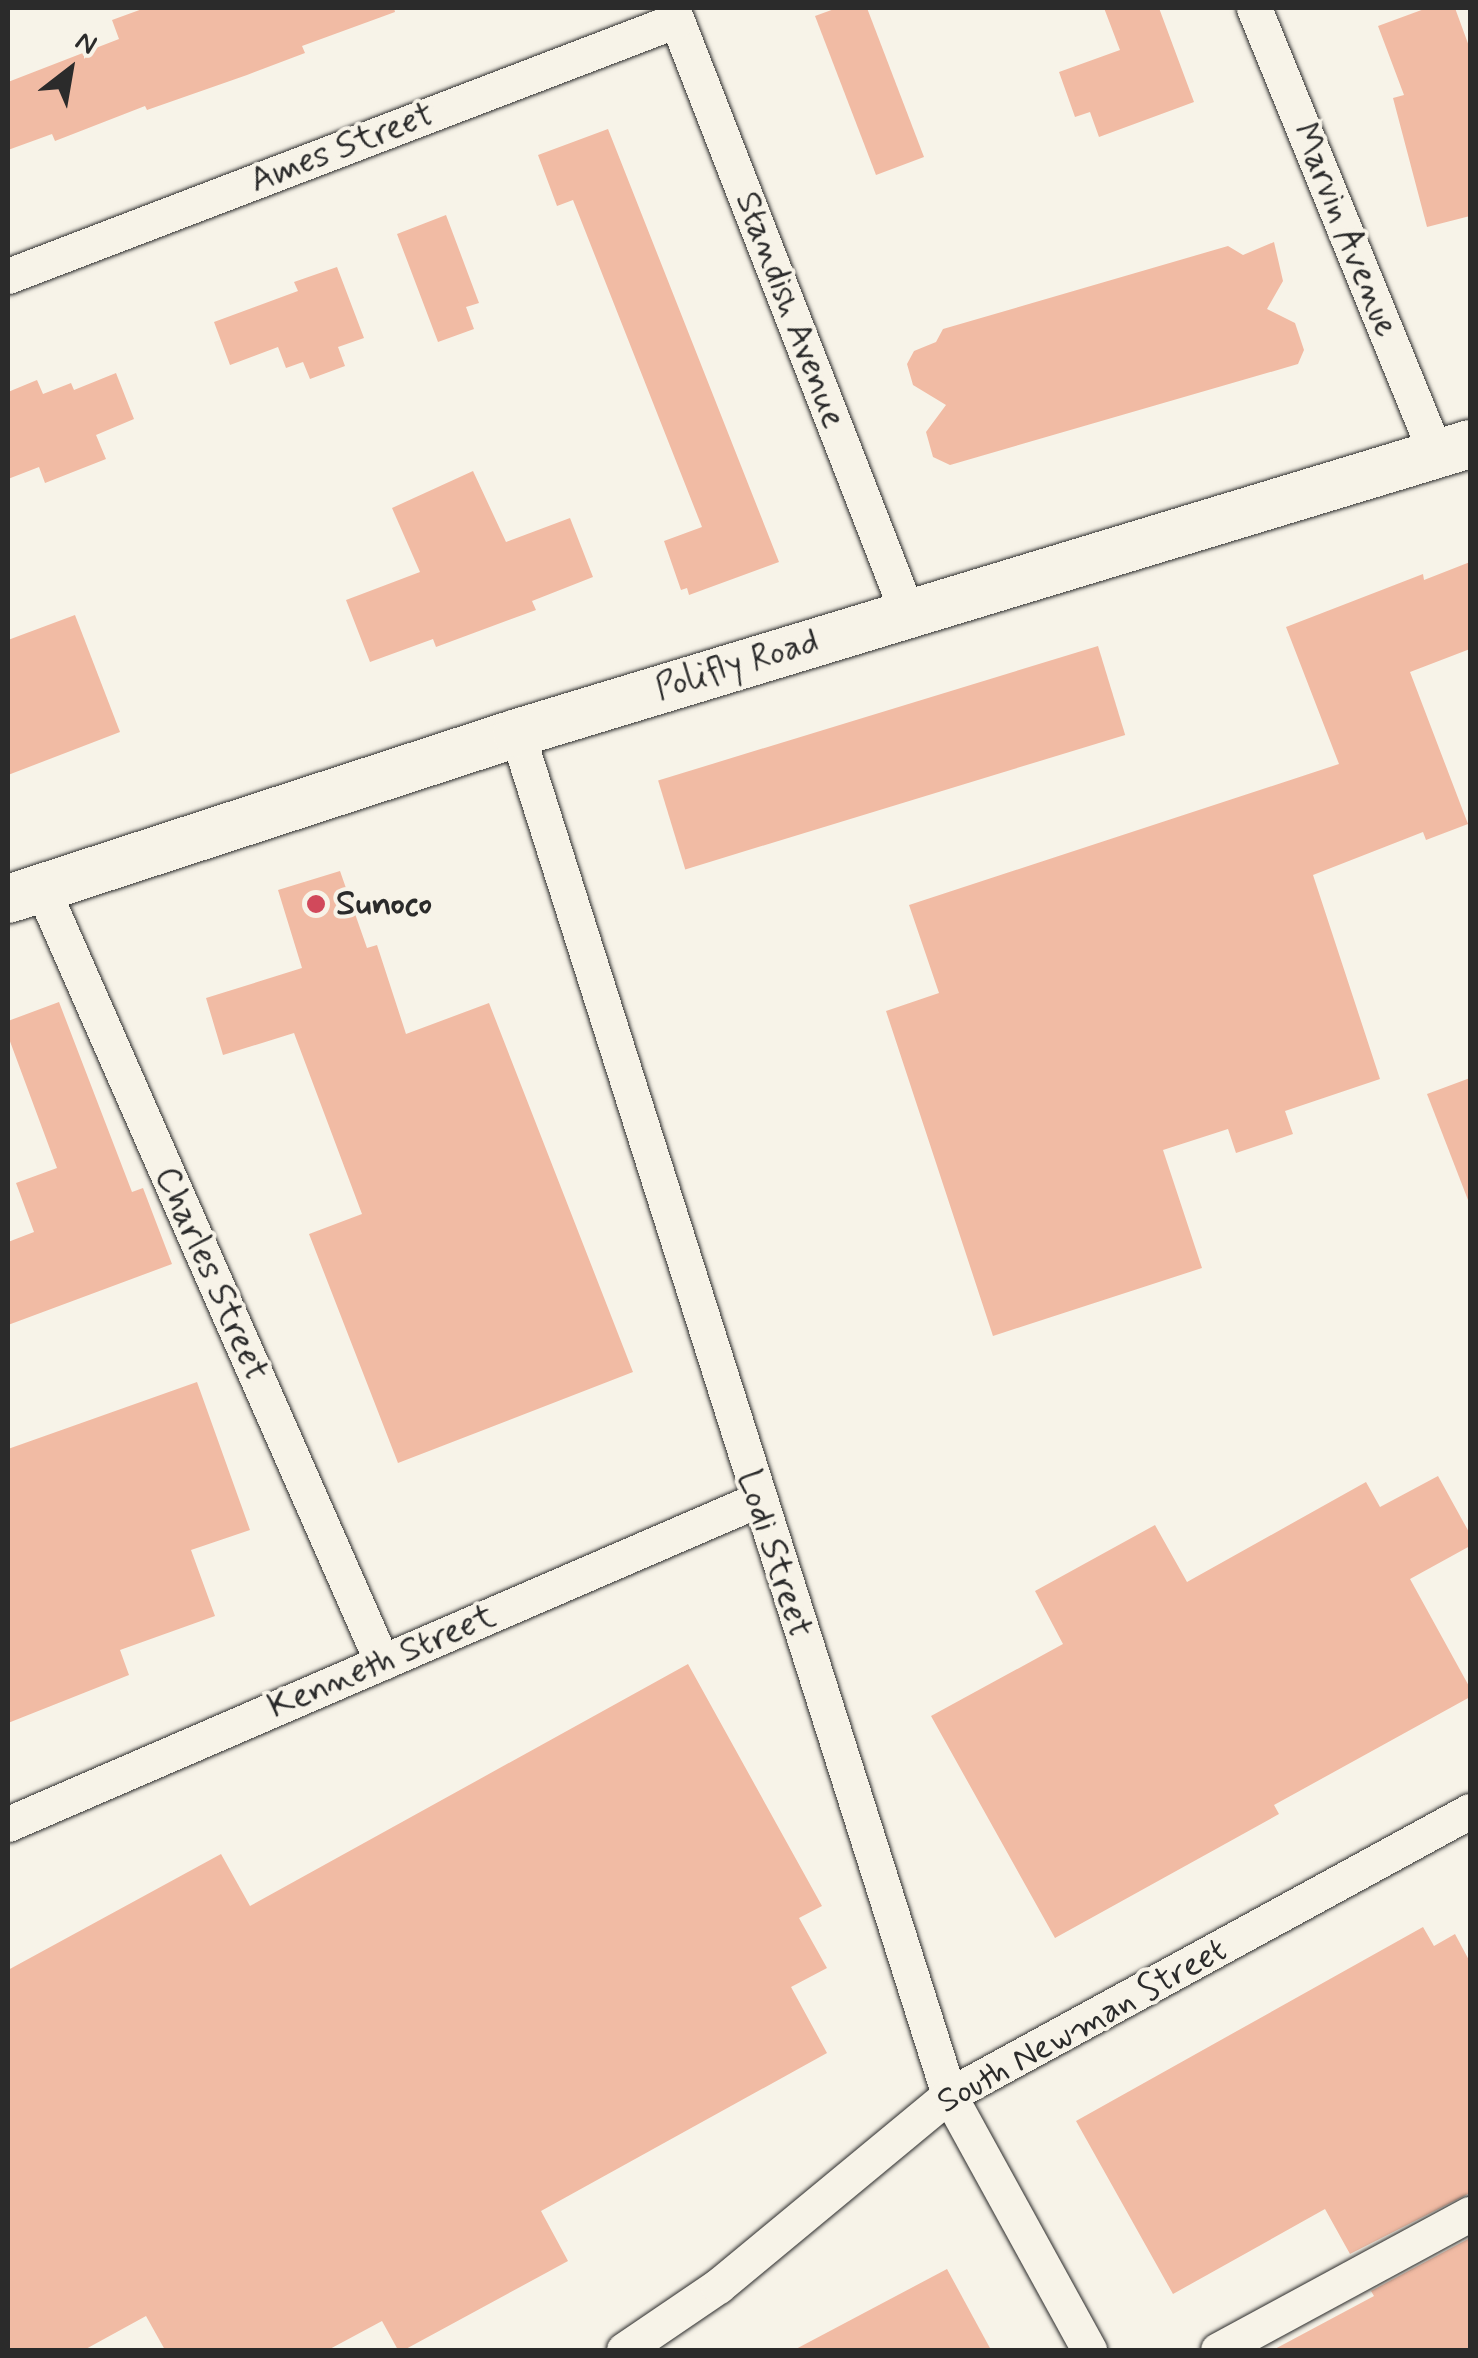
<!DOCTYPE html>
<style>
body{margin:0}
#map{position:relative;width:1478px;height:2358px;overflow:hidden;background:#f7f3e8;font-family:Mynerve,sans-serif}
div>[style]{position:absolute}
.building>*{inset:0;background:#f1bba4;transform-origin:0 0}
.roads{filter:drop-shadow(0 0 2px #2b2b2b) drop-shadow(0 0 2px #2b2b2b)}
.street>*{height:35px;margin:-17.5px;padding:0 17.5px;transform-origin:17.5px;border-radius:17.5px;background:#f7f3e8}
.secondary>*{height:48px;margin:-24px;padding:0 24px;transform-origin:24px;border-radius:24px;background:#f7f3e8}
.dots>*{width:28px;height:28px;translate:-50% -50%;box-sizing:border-box;border:5px solid #f7f3e8;border-radius:50%}
span{translate:-50% -50%;white-space:nowrap;text-align:center;line-height:1.15;-webkit-text-stroke:8px #f7f3e8;paint-order:stroke}
.street-label{font-size:35px;color:#2b2b2b}
.poi-label{font-size:35px;color:#2b2b2b;font-weight:700}
.left{translate:0 -50%;text-align:left}
.frame{position:absolute;inset:0;border:10px solid #2b2b2b;pointer-events:none}
.north{position:absolute;left:20px;top:20px;width:100px;height:100px;-webkit-text-stroke:8px #f7f3e8;paint-order:stroke;rotate:31deg;font-size:28px;font-weight:700;line-height:40px;text-align:center;color:#2b2b2b}
.north::after{content:'';display:block;margin:auto;width:35px;height:45px;background:#2b2b2b;clip-path:polygon(50% 0,100% 100%,50% 72%,0 100%)}
</style>
<div id="map">
<div class="building">
<div style="clip-path:polygon(145px 8px,394px 8px,395px 12px,302px 46px,305px 53px,247px 75px,147px 110px,145px 106px,55px 141px,52px 134px,8px 150px,8px 82px,119px 39px,112px 20px)"></div>
<div style="clip-path:polygon(837px 8px,867px 8px,924px 157px,876px 175px,815px 16px)"></div>
<div style="clip-path:polygon(1104px 8px,1159px 8px,1194px 102px,1099px 137px,1090px 112px,1075px 117px,1059px 72px,1120px 50px)"></div>
<div style="clip-path:polygon(1427px 8px,1455px 8px,1470px 49px,1470px 216px,1427px 227px,1393px 98px,1404px 95px,1378px 26px)"></div>
<div style="clip-path:polygon(608px 129px,779px 562px,689px 595px,687px 588px,681px 590px,664px 541px,702px 527px,573px 200px,557px 206px,538px 155px)"></div>
<div style="clip-path:polygon(446px 215px,479px 303px,466px 307px,474px 329px,438px 342px,397px 234px)"></div>
<div style="clip-path:polygon(1274px 242px,1283px 281px,1267px 309px,1295px 323px,1304px 350px,1298px 364px,950px 465px,933px 457px,926px 432px,946px 405px,913px 385px,907px 364px,914px 351px,936px 342px,943px 329px,1228px 246px,1243px 255px)"></div>
<div style="clip-path:polygon(337px 267px,364px 338px,338px 347px,345px 366px,310px 379px,303px 362px,286px 368px,278px 347px,230px 365px,214px 322px,298px 291px,294px 282px)"></div>
<div style="clip-path:polygon(116px 373px,134px 419px,96px 435px,106px 459px,45px 483px,39px 467px,8px 479px,8px 392px,37px 380px,43px 394px,71px 383px,74px 390px)"></div>
<div style="clip-path:polygon(473px 471px,506px 542px,570px 518px,593px 577px,532px 601px,536px 610px,436px 647px,433px 639px,370px 662px,346px 600px,420px 572px,392px 508px)"></div>
<div style="clip-path:polygon(1470px 562px,1470px 649px,1410px 672px,1468px 824px,1426px 840px,1423px 832px,1313px 875px,1380px 1079px,1285px 1111px,1293px 1134px,1236px 1153px,1228px 1129px,1163px 1150px,1202px 1268px,993px 1336px,886px 1011px,939px 993px,909px 905px,1339px 764px,1286px 627px,1423px 574px,1424px 580px)"></div>
<div style="clip-path:polygon(75px 615px,120px 732px,8px 775px,8px 640px)"></div>
<div style="left:1098px;top:646px;width:93px;height:460px;rotate:73deg"></div>
<div style="clip-path:polygon(340px 871px,367px 948px,377px 945px,406px 1034px,489px 1003px,633px 1372px,398px 1463px,309px 1234px,362px 1214px,294px 1033px,223px 1055px,206px 998px,302px 968px,278px 890px)"></div>
<div style="clip-path:polygon(59px 1002px,132px 1192px,143px 1188px,172px 1264px,8px 1325px,8px 1242px,34px 1232px,16px 1183px,57px 1168px,8px 1036px,8px 1021px)"></div>
<div style="clip-path:polygon(1470px 1078px,1470px 1199px,1468px 1200px,1427px 1094px)"></div>
<div style="clip-path:polygon(197px 1382px,250px 1530px,191px 1550px,215px 1616px,120px 1650px,129px 1675px,8px 1723px,8px 1449px)"></div>
<div style="clip-path:polygon(1438px 1476px,1470px 1534px,1470px 1546px,1410px 1579px,1470px 1688px,1470px 1697px,1274px 1805px,1279px 1814px,1055px 1938px,931px 1716px,1063px 1644px,1035px 1591px,1155px 1525px,1187px 1582px,1366px 1482px,1380px 1507px)"></div>
<div style="clip-path:polygon(688px 1664px,822px 1906px,799px 1918px,827px 1968px,791px 1987px,827px 2053px,541px 2211px,568px 2261px,404px 2350px,398px 2350px,382px 2321px,328px 2350px,165px 2350px,146px 2316px,84px 2350px,8px 2350px,8px 1970px,221px 1854px,250px 1906px)"></div>
<div style="clip-path:polygon(1423px 1927px,1434px 1946px,1455px 1934px,1470px 1962px,1470px 2193px,1350px 2254px,1325px 2209px,1173px 2294px,1076px 2121px)"></div>
<div style="clip-path:polygon(1470px 2238px,1470px 2350px,1273px 2350px,1374px 2296px,1371px 2291px)"></div>
<div style="clip-path:polygon(947px 2269px,991px 2350px,794px 2350px)"></div>
</div>
<div class="roads">
<div class="street">
<div style="left:672px;top:8px;width:648px;rotate:68.74deg"></div>
<div style="left:1254px;top:8px;width:481px;rotate:67.8deg"></div>
<div style="left:8px;top:276px;width:716px;rotate:-20.94deg"></div>
<div style="left:517px;top:733px;width:1429px;rotate:72.4deg"></div>
<div style="left:949px;top:2095px;width:291px;rotate:61.2deg"></div>
<div style="left:41px;top:886px;width:848px;rotate:66.28deg"></div>
<div style="left:8px;top:1824px;width:816px;rotate:-23.39deg"></div>
<div style="left:624px;top:2350px;width:114px;rotate:-34.2deg"></div>
<div style="left:718px;top:2286px;width:300px;rotate:-39.6deg"></div>
<div style="left:949px;top:2095px;width:593px;rotate:-28.6deg"></div>
<div style="left:1218px;top:2350px;width:286px;rotate:-28.4deg"></div>
</div>
<div class="secondary">
<div style="left:8px;top:899px;width:535px;rotate:-18.06deg"></div>
<div style="left:517px;top:733px;width:996px;rotate:-16.87deg"></div>
</div>
</div>
<div class="dots">
<div style="left:316px;top:904px;background:#d1495b"></div>
</div>
<div class="street-label">
<span style="left:342px;top:148px;rotate:-21deg">Ames Street</span>
<span style="left:1345px;top:230px;rotate:68deg">Marvin Avenue</span>
<span style="left:790px;top:310px;rotate:69deg">Standish Avenue</span>
<span style="left:737px;top:665px;rotate:-17deg">Polifly Road</span>
<span style="left:211px;top:1274px;rotate:66deg">Charles Street</span>
<span style="left:774px;top:1554px;rotate:72deg">Lodi Street</span>
<span style="left:382px;top:1662px;rotate:-23deg">Kenneth Street</span>
<span style="left:1082px;top:2026px;rotate:-29deg">South Newman Street</span>
</div>
<div class="poi-label">
<span class="left" style="left:336px;top:904px">Sunoco</span>
</div>
<div class="frame"></div>
<div class="north">N</div>
</div>
